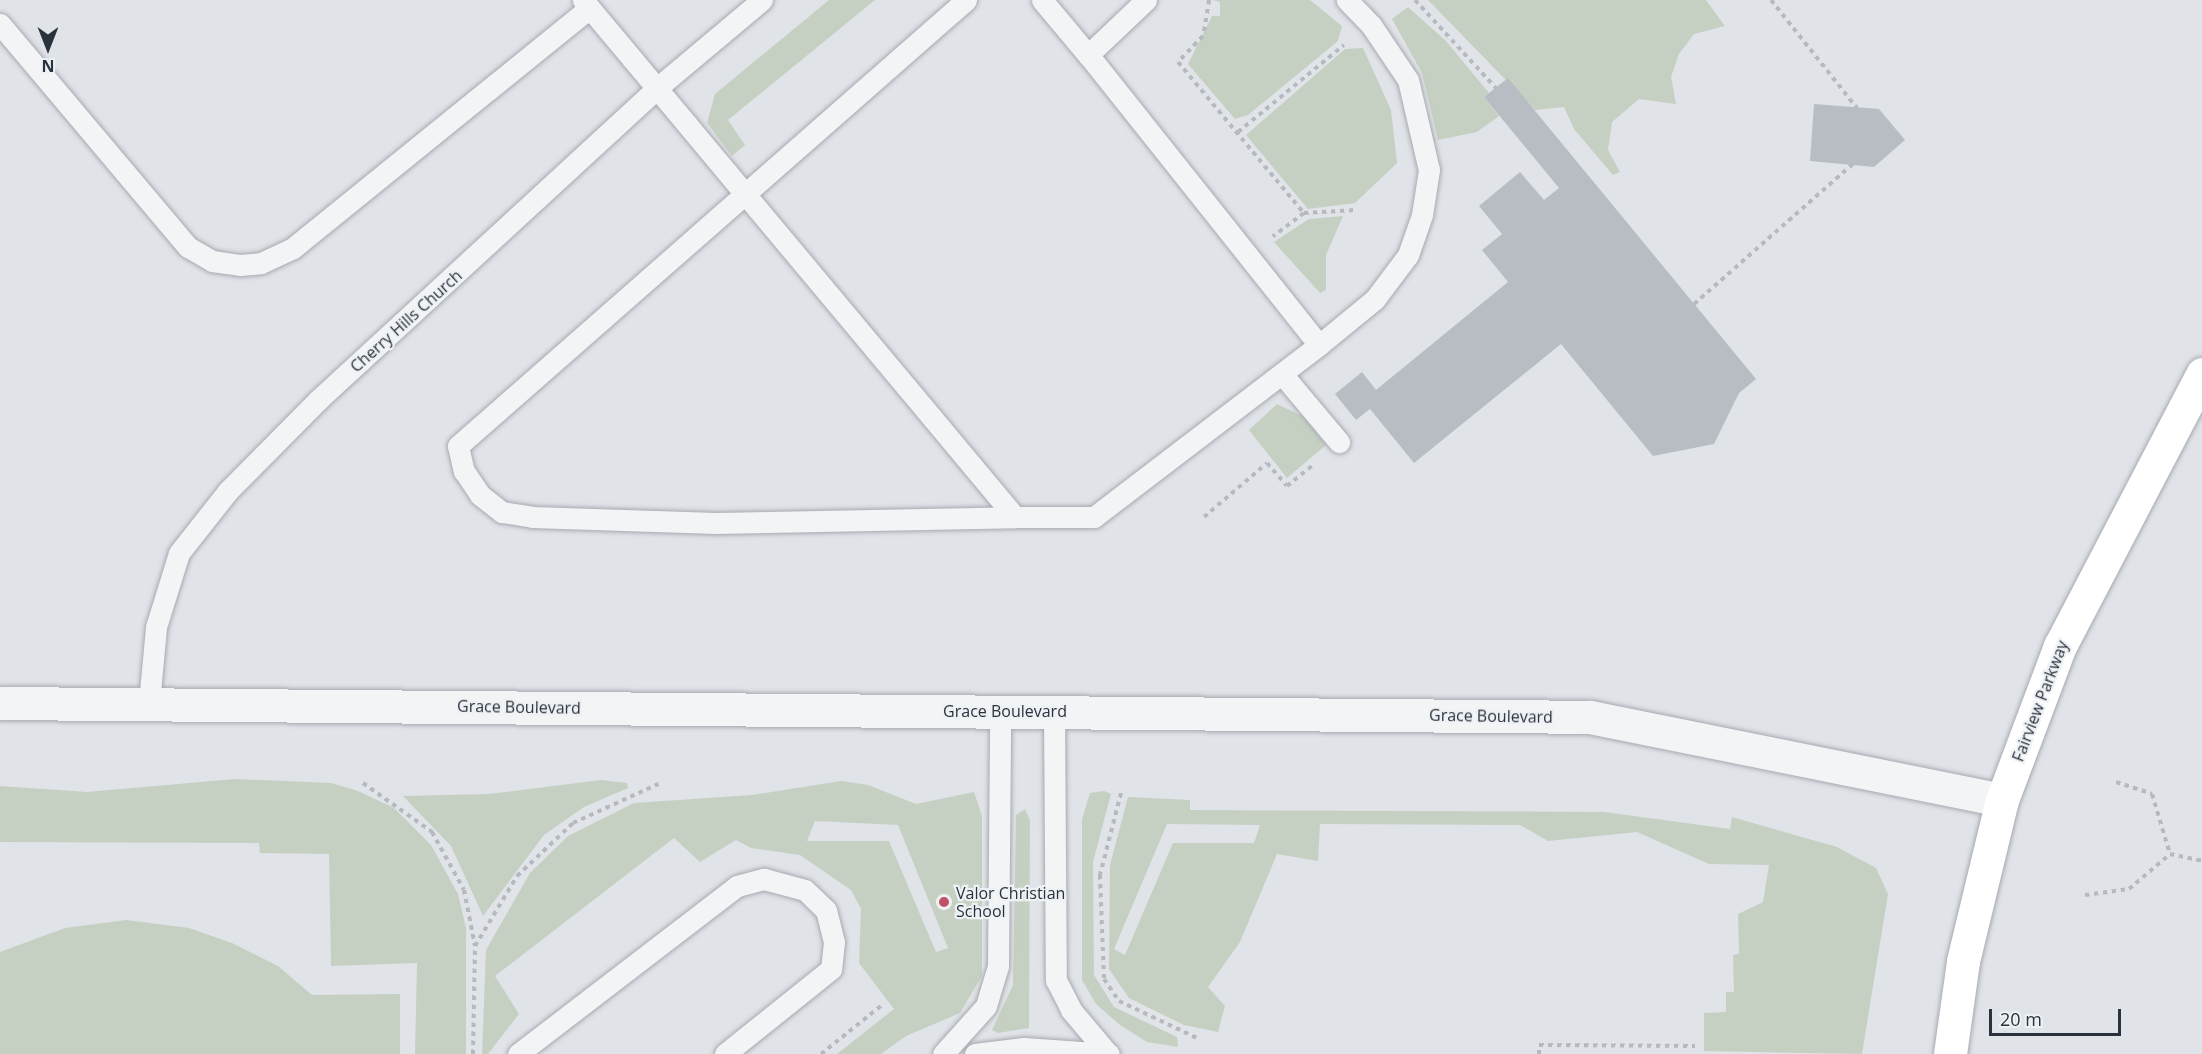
<!DOCTYPE html>
<style>
body{margin:0}
#map{position:relative;width:2202px;height:1054px;overflow:hidden;background:#e0e3e7;font-family:"Open Sans",sans-serif}
div>[style]{position:absolute}
.green>*{inset:0;background:#c6d0c2}
.building>*{inset:0;background:#b8bcc3}
.path>*{height:4px;margin-top:-2px;transform-origin:0;background:repeating-linear-gradient(90deg,#b6babe 0 4.5px,transparent 0 9px)}
.roads{filter:drop-shadow(0 0 2px #a6aab1) drop-shadow(0 0 2px #a6aab1)}
.lane>*{height:21px;margin:-10.5px;padding:0 10.5px;transform-origin:10.5px;border-radius:10.5px;background:#f2f4f6}
.street>*{height:33px;margin:-16.5px;padding:0 16.5px;transform-origin:16.5px;border-radius:16.5px;background:#f2f4f6}
.secondary>*{height:33px;margin:-16.5px;padding:0 16.5px;transform-origin:16.5px;border-radius:16.5px;background:#fff}
.dots>*{width:16px;height:16px;translate:-50% -50%;box-sizing:border-box;border:3px solid #eff2f5;border-radius:50%}
span{translate:-50% -50%;white-space:nowrap;text-align:center;line-height:1.15;-webkit-text-stroke:4.5px #eff2f5;paint-order:stroke}
.street-label{font-size:16px;color:#2a323d}
.poi-label{font-size:16px;color:#2a323d}
.left{translate:0 -50%;text-align:left}
.north{position:absolute;left:18px;top:18px;width:60px;height:60px;-webkit-text-stroke:4px #eff2f5;paint-order:stroke;rotate:180deg;font-size:16px;font-weight:700;line-height:24px;text-align:center;color:#2a323d}
.north::after{content:'';display:block;margin:auto;width:21px;height:27px;background:#2a323d;clip-path:polygon(50% 0,100% 100%,50% 72%,0 100%)}
.scale{position:absolute;left:1989px;top:1009px;width:132px;height:27px;box-sizing:border-box;border:3px solid #2a323d;border-top:0;padding-left:8px;font-size:18px;line-height:21px;white-space:nowrap;color:#2a323d;-webkit-text-stroke:4px #eff2f5;paint-order:stroke}
</style>
<div id="map">
<div class="green">
<div style="clip-path:polygon(829px 0,875px 0,728px 120px,745px 145px,732px 156px,707px 123px,715px 94px)"></div>
<div style="clip-path:polygon(1213px 0,1310px 0,1342px 26px,1338px 41px,1248px 115px,1235px 119px,1188px 64px,1212px 16px,1220px 16px,1220px 2px)"></div>
<div style="clip-path:polygon(1428px 0,1706px 0,1725px 26px,1694px 34px,1679px 54px,1671px 77px,1676px 104px,1639px 99px,1612px 122px,1608px 150px,1620px 172px,1613px 175px,1574px 129px,1564px 107px,1535px 110px)"></div>
<div style="clip-path:polygon(1408px 7px,1446px 41px,1489px 93px,1484px 97px,1499px 116px,1477px 132px,1438px 140px,1422px 73px,1392px 19px)"></div>
<div style="clip-path:polygon(1363px 48px,1391px 110px,1397px 163px,1355px 203px,1308px 209px,1246px 135px,1345px 49px)"></div>
<div style="clip-path:polygon(1343px 216px,1326px 255px,1326px 290px,1320px 293px,1274px 242px,1309px 219px)"></div>
<div style="clip-path:polygon(1277px 404px,1304px 417px,1326px 445px,1287px 478px,1249px 430px)"></div>
<div style="clip-path:polygon(235px 779px,331px 783px,358px 791px,394px 808px,431px 845px,458px 894px,466px 928px,466px 1054px,415px 1054px,417px 963px,331px 966px,329px 854px,260px 853px,259px 843px,0 842px,0 786px,87px 792px)"></div>
<div style="clip-path:polygon(601px 780px,627px 783px,628px 788px,584px 807px,544px 835px,483px 916px,451px 846px,403px 796px,489px 794px)"></div>
<div style="clip-path:polygon(evenodd,841px 781px,868px 785px,916px 804px,974px 792px,982px 816px,982px 976px,960px 1013px,906px 1036px,881px 1054px,837px 1054px,894px 1009px,859px 963px,861px 909px,851px 890px,800px 855px,751px 848px,736px 840px,700px 862px,674px 838px,495px 976px,519px 1014px,488px 1054px,482px 1054px,486px 950px,530px 873px,568px 836px,634px 803px,752px 795px,841px 781px,815px 821px,898px 825px,948px 948px,936px 952px,889px 841px,807px 841px,815px 821px)"></div>
<div style="clip-path:polygon(1104px 791px,1111px 794px,1093px 862px,1094px 975px,1114px 1007px,1177px 1037px,1178px 1047px,1147px 1042px,1120px 1025px,1096px 1004px,1082px 980px,1082px 819px,1090px 793px)"></div>
<div style="clip-path:polygon(evenodd,1128px 797px,1190px 800px,1190px 810px,1604px 812px,1730px 829px,1732px 817px,1837px 847px,1876px 868px,1888px 894px,1862px 1054px,1704px 1051px,1704px 1013px,1726px 1012px,1726px 992px,1734px 992px,1733px 955px,1739px 954px,1738px 914px,1763px 902px,1769px 865px,1709px 864px,1637px 832px,1548px 841px,1520px 825px,1320px 824px,1318px 861px,1277px 854px,1240px 942px,1208px 987px,1225px 1006px,1218px 1032px,1184px 1025px,1129px 998px,1109px 969px,1110px 865px,1128px 797px,1167px 824px,1260px 825px,1254px 843px,1173px 843px,1125px 955px,1114px 949px,1167px 824px)"></div>
<div style="clip-path:polygon(1025px 809px,1030px 820px,1029px 1028px,998px 1033px,992px 1030px,1013px 985px,1016px 815px)"></div>
<div style="clip-path:polygon(126px 920px,189px 928px,232px 943px,278px 966px,312px 995px,400px 994px,400px 1054px,0 1054px,0 952px,65px 928px)"></div>
</div>
<div class="building">
<div style="clip-path:polygon(1508px 78px,1756px 379px,1739px 393px,1714px 444px,1653px 456px,1561px 344px,1414px 463px,1370px 409px,1356px 420px,1335px 394px,1362px 372px,1376px 390px,1508px 282px,1482px 250px,1502px 234px,1479px 206px,1520px 172px,1544px 200px,1559px 188px,1484px 97px)"></div>
<div style="clip-path:polygon(1814px 104px,1879px 109px,1905px 140px,1874px 167px,1810px 161px)"></div>
</div>
<div class="path">
<div style="left:1209px;top:0;width:36px;rotate:99deg"></div>
<div style="left:1203px;top:36px;width:36px;rotate:134deg"></div>
<div style="left:1178px;top:62px;width:197px;rotate:50.2deg"></div>
<div style="left:1304px;top:213px;width:39px;rotate:143deg"></div>
<div style="left:1415px;top:0;width:120px;rotate:47.4deg"></div>
<div style="left:1771px;top:0;width:138px;rotate:51.5deg"></div>
<div style="left:1238px;top:132px;width:137px;rotate:-39.4deg"></div>
<div style="left:1304px;top:213px;width:51px;rotate:-3.4deg"></div>
<div style="left:1694px;top:304px;width:212px;rotate:-41.4deg"></div>
<div style="left:1204px;top:517px;width:83px;rotate:-40.6deg"></div>
<div style="left:1267px;top:463px;width:30px;rotate:49deg"></div>
<div style="left:1287px;top:486px;width:35px;rotate:-39deg"></div>
<div style="left:2116px;top:782px;width:38px;rotate:18deg"></div>
<div style="left:2152px;top:794px;width:63px;rotate:73.3deg"></div>
<div style="left:2170px;top:854px;width:33px;rotate:12deg"></div>
<div style="left:363px;top:783px;width:85px;rotate:35.4deg"></div>
<div style="left:432px;top:832px;width:66px;rotate:61.1deg"></div>
<div style="left:464px;top:890px;width:57px;rotate:78.9deg"></div>
<div style="left:1121px;top:793px;width:85px;rotate:104.4deg"></div>
<div style="left:1100px;top:875px;width:104px;rotate:87.8deg"></div>
<div style="left:1104px;top:979px;width:27px;rotate:56deg"></div>
<div style="left:1119px;top:1001px;width:86px;rotate:25.4deg"></div>
<div style="left:2085px;top:895px;width:44px;rotate:-7.8deg"></div>
<div style="left:2129px;top:889px;width:54px;rotate:-40.5deg"></div>
<div style="left:473px;top:1054px;width:108px;rotate:-88.9deg"></div>
<div style="left:475px;top:946px;width:82px;rotate:-59deg"></div>
<div style="left:517px;top:876px;width:77px;rotate:-43.4deg"></div>
<div style="left:573px;top:823px;width:94px;rotate:-24.6deg"></div>
<div style="left:821px;top:1054px;width:78px;rotate:-38.8deg"></div>
<div style="left:1539px;top:1054px;width:9px;rotate:-90deg"></div>
<div style="left:1539px;top:1045px;width:156px;rotate:0.4deg"></div>
</div>
<div class="roads">
<div class="lane">
<div style="left:583px;top:0;width:674px;rotate:50.12deg"></div>
<div style="left:1015px;top:517px;width:79px"></div>
<div style="left:1094px;top:517px;width:283px;rotate:-37.4deg"></div>
<div style="left:1319px;top:345px;width:371px;rotate:-128.5deg"></div>
<div style="left:1088px;top:55px;width:80px;rotate:-43.5deg"></div>
<div style="left:966px;top:0;width:676px;rotate:138.72deg"></div>
<div style="left:458px;top:446px;width:26px;rotate:77deg"></div>
<div style="left:464px;top:471px;width:29px;rotate:56deg"></div>
<div style="left:480px;top:495px;width:28px;rotate:38deg"></div>
<div style="left:502px;top:512px;width:30px;rotate:9deg"></div>
<div style="left:532px;top:517px;width:184px;rotate:1.9deg"></div>
<div style="left:716px;top:523px;width:299px;rotate:-1.1deg"></div>
<div style="left:1042px;top:0;width:72px;rotate:50.1deg"></div>
<div style="left:0;top:24px;width:292px;rotate:49.9deg"></div>
<div style="left:188px;top:247px;width:28px;rotate:30deg"></div>
<div style="left:212px;top:261px;width:28px;rotate:8deg"></div>
<div style="left:240px;top:265px;width:21px;rotate:-5deg"></div>
<div style="left:261px;top:263px;width:35px;rotate:-25deg"></div>
<div style="left:293px;top:248px;width:381px;rotate:-39deg"></div>
<div style="left:1319px;top:345px;width:72px;rotate:-39.4deg"></div>
<div style="left:1375px;top:299px;width:55px;rotate:-53.1deg"></div>
<div style="left:1408px;top:255px;width:42px;rotate:-70.7deg"></div>
<div style="left:1422px;top:215px;width:46px;rotate:-81.2deg"></div>
<div style="left:1429px;top:170px;width:92px;rotate:-103.1deg"></div>
<div style="left:1408px;top:80px;width:66px;rotate:-123.9deg"></div>
<div style="left:1371px;top:25px;width:35px;rotate:-134deg"></div>
<div style="left:1282px;top:374px;width:89px;rotate:50deg"></div>
<div style="left:149px;top:703px;width:76px;rotate:-84.7deg"></div>
<div style="left:156px;top:627px;width:77px;rotate:-72.7deg"></div>
<div style="left:179px;top:553px;width:79px;rotate:-51.7deg"></div>
<div style="left:228px;top:491px;width:128px;rotate:-45.3deg"></div>
<div style="left:318px;top:400px;width:461px;rotate:-42.6deg"></div>
<div style="left:657px;top:88px;width:137px;rotate:-40deg"></div>
<div style="left:1054px;top:712px;width:268px;rotate:89.6deg"></div>
<div style="left:1056px;top:980px;width:34px;rotate:63deg"></div>
<div style="left:1071px;top:1010px;width:57px;rotate:49.9deg"></div>
<div style="left:518px;top:1054px;width:276px;rotate:-37.5deg"></div>
<div style="left:737px;top:886px;width:28px;rotate:-15deg"></div>
<div style="left:764px;top:879px;width:42px;rotate:15deg"></div>
<div style="left:805px;top:890px;width:29px;rotate:44deg"></div>
<div style="left:826px;top:910px;width:33px;rotate:76deg"></div>
<div style="left:834px;top:942px;width:27px;rotate:96deg"></div>
<div style="left:831px;top:969px;width:136px;rotate:141.3deg"></div>
<div style="left:943px;top:1054px;width:64px;rotate:-48.1deg"></div>
<div style="left:986px;top:1006px;width:42px;rotate:-73.3deg"></div>
<div style="left:998px;top:966px;width:254px;rotate:-89.5deg"></div>
<div style="left:975px;top:1054px;width:49px;rotate:-7deg"></div>
<div style="left:1024px;top:1048px;width:85px;rotate:4deg"></div>
</div>
<div class="street">
<div style="left:0;top:703px;width:1590px;rotate:0.5deg"></div>
<div style="left:1590px;top:717px;width:420px;rotate:11.4deg"></div>
</div>
<div class="secondary">
<div style="left:1950px;top:1054px;width:94px;rotate:-82deg"></div>
<div style="left:1963px;top:961px;width:166px;rotate:-76.4deg"></div>
<div style="left:2002px;top:800px;width:165px;rotate:-69.4deg"></div>
<div style="left:2060px;top:646px;width:307px;rotate:-62.4deg"></div>
</div>
</div>
<div class="dots">
<div style="left:944px;top:902px;background:#bf5267"></div>
</div>
<div class="street-label">
<span style="left:406px;top:321px;rotate:-42deg">Cherry Hills Church</span>
<span style="left:2040px;top:701px;rotate:-69deg">Fairview Parkway</span>
<span style="left:519px;top:707px;rotate:1deg">Grace Boulevard</span>
<span style="left:1005px;top:711px">Grace Boulevard</span>
<span style="left:1491px;top:716px;rotate:1deg">Grace Boulevard</span>
</div>
<div class="poi-label">
<span class="left" style="left:956px;top:902px">Valor Christian<br>School</span>
</div>
<div class="north">N</div>
<div class="scale">20 m</div>
</div>
